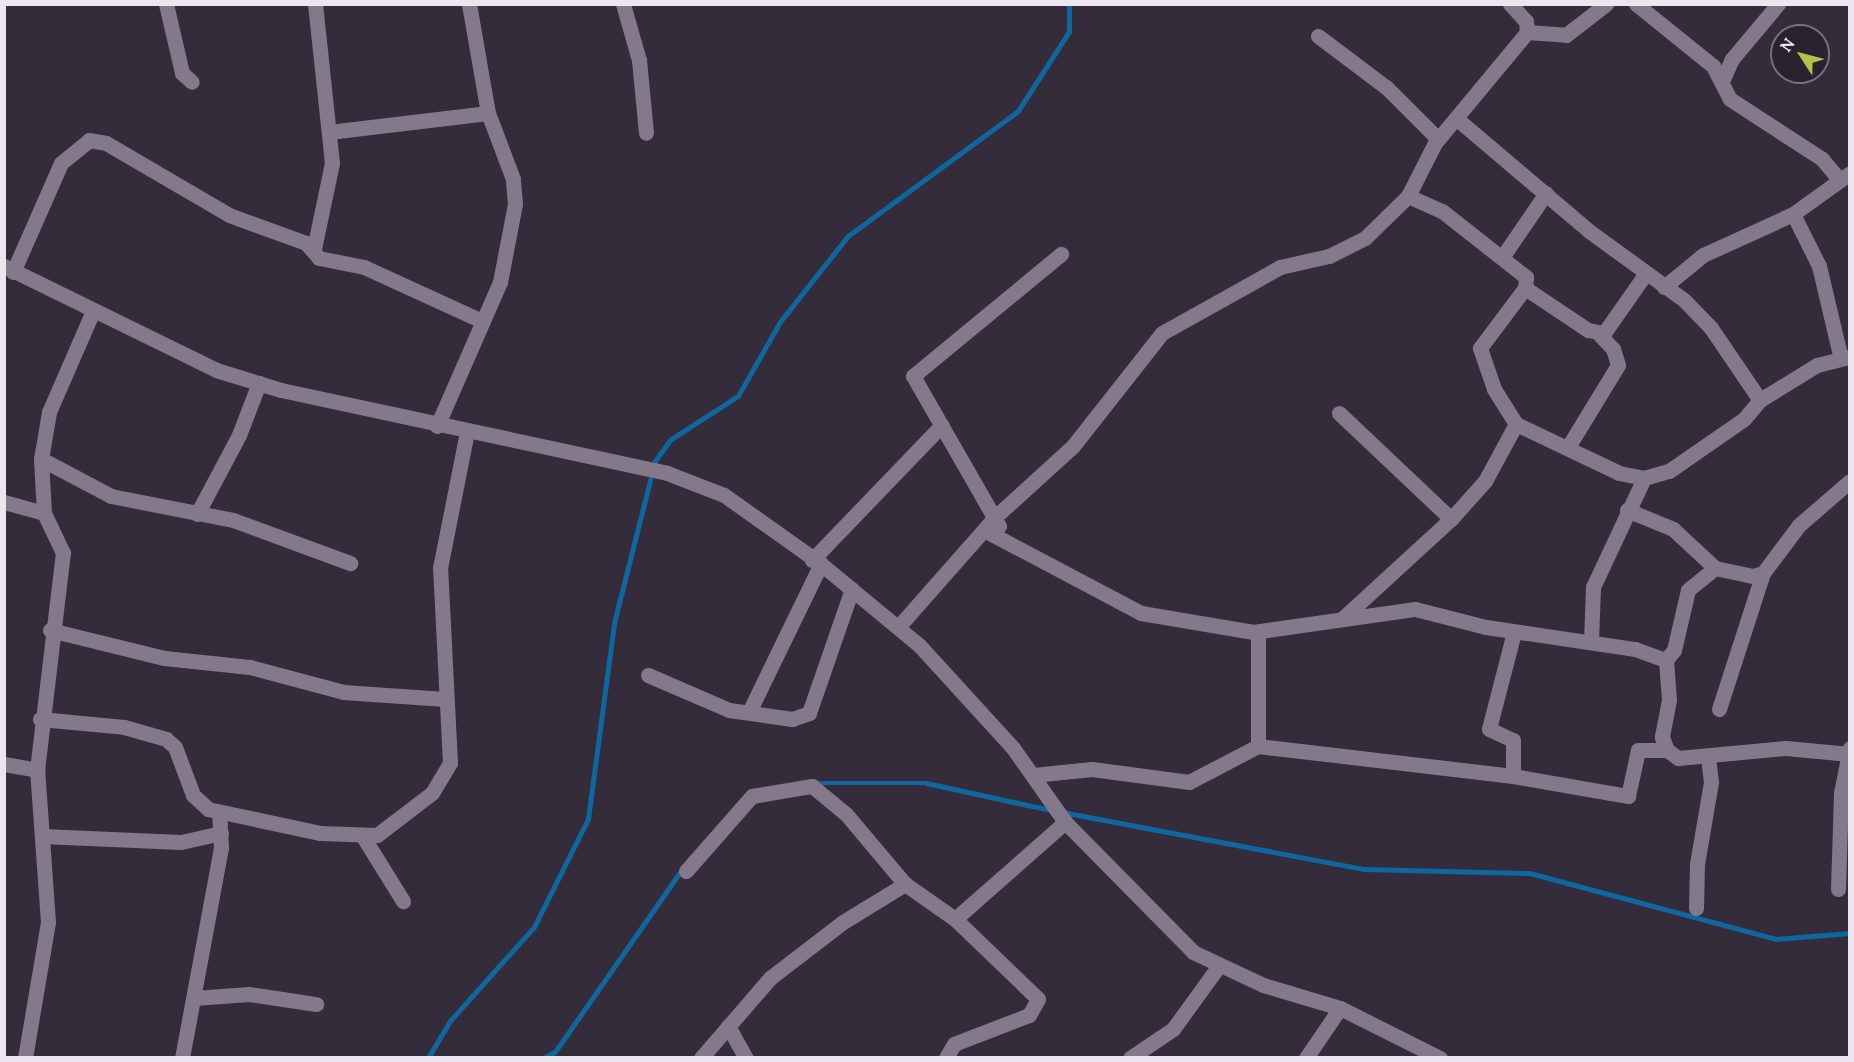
<!DOCTYPE html>
<style>
body{margin:0}
#map{position:relative;width:1854px;height:1062px;overflow:hidden;background:#342c3b;font-family:Lora,serif}
div>[style]{position:absolute}
.stream>*{height:4.5px;margin:-2.25px;padding:0 2.25px;transform-origin:2.25px;border-radius:2.25px;background:#0e679e}
.minor>*{height:15px;margin:-7.5px;padding:0 7.5px;transform-origin:7.5px;border-radius:7.5px;background:#83798b}
span{translate:-50% -50%;white-space:nowrap;text-align:center;line-height:1.15;-webkit-text-stroke:6px #2a2231;paint-order:stroke}
.frame{position:absolute;inset:0;border:6px solid #ebe6f0;pointer-events:none}
.north{position:absolute;left:1770px;top:24px;width:60px;height:60px;box-sizing:border-box;background:#2a2231;border:2px solid #77707d;border-radius:50%;rotate:306deg;font-size:16px;font-weight:700;line-height:24px;text-align:center;color:#ebe6f0}
.north::after{content:'';display:block;margin:auto;width:21px;height:27px;background:#b8c147;clip-path:polygon(50% 0,100% 100%,50% 72%,0 100%)}
</style>
<div id="map">
<div class="stream">
<div style="left:816px;top:783px;width:110px"></div>
<div style="left:926px;top:783px;width:128px;rotate:12.2deg"></div>
<div style="left:1062px;top:812px;width:307px;rotate:10.7deg"></div>
<div style="left:1364px;top:869px;width:166px;rotate:1.4deg"></div>
<div style="left:1530px;top:873px;width:255px;rotate:15deg"></div>
<div style="left:1776px;top:939px;width:74px;rotate:-4.6deg"></div>
<div style="left:428px;top:1058px;width:43px;rotate:-59.3deg"></div>
<div style="left:450px;top:1021px;width:126px;rotate:-48.2deg"></div>
<div style="left:534px;top:927px;width:121px;rotate:-63.4deg"></div>
<div style="left:588px;top:819px;width:198px;rotate:-82.4deg"></div>
<div style="left:614px;top:623px;width:167px;rotate:-75.8deg"></div>
<div style="left:655px;top:461px;width:26px;rotate:-54deg"></div>
<div style="left:670px;top:440px;width:81px;rotate:-32.9deg"></div>
<div style="left:738px;top:396px;width:85px;rotate:-60.4deg"></div>
<div style="left:780px;top:322px;width:110px;rotate:-51.7deg"></div>
<div style="left:848px;top:236px;width:211px;rotate:-36.3deg"></div>
<div style="left:1018px;top:111px;width:94px;rotate:-57.2deg"></div>
<div style="left:1069px;top:32px;width:28px;rotate:-90deg"></div>
<div style="left:543px;top:1058px;width:13px;rotate:-27deg"></div>
<div style="left:555px;top:1052px;width:221px;rotate:-55.2deg"></div>
</div>
<div class="minor">
<div style="left:166px;top:4px;width:71px;rotate:76.9deg"></div>
<div style="left:182px;top:73px;width:13px;rotate:42deg"></div>
<div style="left:623px;top:4px;width:58px;rotate:74.1deg"></div>
<div style="left:639px;top:60px;width:73px;rotate:84.5deg"></div>
<div style="left:1510px;top:4px;width:23px;rotate:47deg"></div>
<div style="left:1526px;top:21px;width:11px;rotate:85deg"></div>
<div style="left:1636px;top:4px;width:99px;rotate:38.8deg"></div>
<div style="left:1713px;top:66px;width:37px;rotate:63deg"></div>
<div style="left:1730px;top:99px;width:110px;rotate:33.1deg"></div>
<div style="left:1822px;top:159px;width:26px;rotate:50deg"></div>
<div style="left:1318px;top:36px;width:86px;rotate:37deg"></div>
<div style="left:1387px;top:88px;width:72px;rotate:45deg"></div>
<div style="left:1723px;top:79px;width:22px;rotate:-66deg"></div>
<div style="left:1732px;top:59px;width:72px;rotate:-50.1deg"></div>
<div style="left:1457px;top:119px;width:173px;rotate:40.3deg"></div>
<div style="left:1589px;top:231px;width:117px;rotate:36deg"></div>
<div style="left:1684px;top:300px;width:39px;rotate:46deg"></div>
<div style="left:1711px;top:328px;width:87px;rotate:55.8deg"></div>
<div style="left:329px;top:132px;width:160px;rotate:-6.8deg"></div>
<div style="left:1408px;top:196px;width:37px;rotate:24deg"></div>
<div style="left:1442px;top:211px;width:107px;rotate:38.2deg"></div>
<div style="left:1526px;top:277px;width:11px;rotate:95deg"></div>
<div style="left:1525px;top:288px;width:75px;rotate:126.9deg"></div>
<div style="left:1480px;top:348px;width:43px;rotate:71.1deg"></div>
<div style="left:1494px;top:389px;width:41px;rotate:57.8deg"></div>
<div style="left:1516px;top:424px;width:114px;rotate:25.4deg"></div>
<div style="left:1619px;top:473px;width:25px;rotate:11deg"></div>
<div style="left:1644px;top:478px;width:26px;rotate:-16deg"></div>
<div style="left:1669px;top:471px;width:91px;rotate:-34.7deg"></div>
<div style="left:1744px;top:419px;width:25px;rotate:-50deg"></div>
<div style="left:1760px;top:400px;width:67px;rotate:-31.6deg"></div>
<div style="left:1817px;top:365px;width:34px;rotate:-14deg"></div>
<div style="left:1793px;top:214px;width:58px;rotate:63.4deg"></div>
<div style="left:1819px;top:266px;width:91px;rotate:76.7deg"></div>
<div style="left:314px;top:249px;width:88px;rotate:-78.2deg"></div>
<div style="left:332px;top:163px;width:160px;rotate:-96.1deg"></div>
<div style="left:1503px;top:256px;width:76px;rotate:-55.7deg"></div>
<div style="left:4px;top:266px;width:236px;rotate:26.1deg"></div>
<div style="left:216px;top:370px;width:68px;rotate:17.1deg"></div>
<div style="left:281px;top:390px;width:395px;rotate:12.1deg"></div>
<div style="left:667px;top:473px;width:61px;rotate:21.1deg"></div>
<div style="left:724px;top:495px;width:119px;rotate:35.4deg"></div>
<div style="left:821px;top:564px;width:127px;rotate:39.6deg"></div>
<div style="left:919px;top:645px;width:139px;rotate:47.6deg"></div>
<div style="left:1013px;top:748px;width:90px;rotate:54.9deg"></div>
<div style="left:1065px;top:822px;width:182px;rotate:45.4deg"></div>
<div style="left:1193px;top:952px;width:77px;rotate:25.2deg"></div>
<div style="left:1263px;top:985px;width:80px;rotate:16.6deg"></div>
<div style="left:1340px;top:1008px;width:112px;rotate:26.6deg"></div>
<div style="left:13px;top:272px;width:119px;rotate:-66.2deg"></div>
<div style="left:61px;top:163px;width:36px;rotate:-39deg"></div>
<div style="left:89px;top:140px;width:17px;rotate:10deg"></div>
<div style="left:106px;top:143px;width:143px;rotate:30.3deg"></div>
<div style="left:229px;top:215px;width:82px;rotate:20deg"></div>
<div style="left:306px;top:243px;width:20px;rotate:49deg"></div>
<div style="left:319px;top:258px;width:46px;rotate:11.3deg"></div>
<div style="left:364px;top:267px;width:128px;rotate:24.6deg"></div>
<div style="left:1664px;top:287px;width:50px;rotate:-39.4deg"></div>
<div style="left:1703px;top:255px;width:99px;rotate:-24.5deg"></div>
<div style="left:1793px;top:214px;width:70px;rotate:-35.7deg"></div>
<div style="left:1525px;top:288px;width:76px;rotate:33.7deg"></div>
<div style="left:1588px;top:330px;width:16px;rotate:11deg"></div>
<div style="left:1604px;top:333px;width:73px;rotate:-55deg"></div>
<div style="left:1339px;top:413px;width:154px;rotate:43.4deg"></div>
<div style="left:437px;top:426px;width:157px;rotate:-66.4deg"></div>
<div style="left:500px;top:282px;width:79px;rotate:-79.1deg"></div>
<div style="left:515px;top:204px;width:25px;rotate:-95deg"></div>
<div style="left:513px;top:179px;width:71px;rotate:-110.7deg"></div>
<div style="left:488px;top:113px;width:111px;rotate:-99.9deg"></div>
<div style="left:1568px;top:447px;width:96px;rotate:-58.6deg"></div>
<div style="left:1618px;top:365px;width:17px;rotate:-107deg"></div>
<div style="left:1613px;top:349px;width:22px;rotate:-133deg"></div>
<div style="left:41px;top:459px;width:79px;rotate:27.9deg"></div>
<div style="left:111px;top:496px;width:124px;rotate:11.1deg"></div>
<div style="left:233px;top:520px;width:125px;rotate:20.2deg"></div>
<div style="left:4px;top:502px;width:41px;rotate:15.4deg"></div>
<div style="left:1627px;top:510px;width:50px;rotate:22.4deg"></div>
<div style="left:1673px;top:529px;width:57px;rotate:42.9deg"></div>
<div style="left:1715px;top:568px;width:39px;rotate:12deg"></div>
<div style="left:1753px;top:576px;width:10px;rotate:-17deg"></div>
<div style="left:1763px;top:573px;width:60px;rotate:-53.1deg"></div>
<div style="left:1799px;top:525px;width:67px;rotate:-40.8deg"></div>
<div style="left:197px;top:514px;width:89px;rotate:-62deg"></div>
<div style="left:239px;top:435px;width:56px;rotate:-69deg"></div>
<div style="left:999px;top:526px;width:173px;rotate:-119.8deg"></div>
<div style="left:913px;top:376px;width:192px;rotate:-39.5deg"></div>
<div style="left:986px;top:531px;width:175px;rotate:27.9deg"></div>
<div style="left:1141px;top:613px;width:114px;rotate:9.6deg"></div>
<div style="left:1253px;top:632px;width:164px;rotate:-8.1deg"></div>
<div style="left:1415px;top:609px;width:73px;rotate:14.2deg"></div>
<div style="left:1486px;top:627px;width:151px;rotate:8.4deg"></div>
<div style="left:1635px;top:649px;width:33px;rotate:20deg"></div>
<div style="left:812px;top:560px;width:187px;rotate:-46.1deg"></div>
<div style="left:1715px;top:568px;width:35px;rotate:141deg"></div>
<div style="left:1688px;top:590px;width:62px;rotate:103.1deg"></div>
<div style="left:1674px;top:650px;width:13px;rotate:129deg"></div>
<div style="left:1666px;top:660px;width:40px;rotate:85.7deg"></div>
<div style="left:1669px;top:700px;width:38px;rotate:101deg"></div>
<div style="left:1662px;top:737px;width:14px;rotate:69deg"></div>
<div style="left:1667px;top:750px;width:14px;rotate:36deg"></div>
<div style="left:1678px;top:758px;width:108px;rotate:-5.3deg"></div>
<div style="left:1786px;top:748px;width:64px;rotate:5.4deg"></div>
<div style="left:1344px;top:617px;width:145px;rotate:-42.5deg"></div>
<div style="left:1451px;top:519px;width:51px;rotate:-48.2deg"></div>
<div style="left:1485px;top:481px;width:65px;rotate:-61.5deg"></div>
<div style="left:899px;top:626px;width:145px;rotate:-48.6deg"></div>
<div style="left:995px;top:517px;width:105px;rotate:-42.3deg"></div>
<div style="left:1073px;top:446px;width:144px;rotate:-51.8deg"></div>
<div style="left:1162px;top:333px;width:135px;rotate:-29.2deg"></div>
<div style="left:1280px;top:267px;width:50px;rotate:-12.7deg"></div>
<div style="left:1329px;top:256px;width:40px;rotate:-26.6deg"></div>
<div style="left:1365px;top:238px;width:60px;rotate:-44.3deg"></div>
<div style="left:1408px;top:196px;width:59px;rotate:-63deg"></div>
<div style="left:1435px;top:143px;width:144px;rotate:-50.3deg"></div>
<div style="left:1527px;top:32px;width:39px;rotate:4deg"></div>
<div style="left:1566px;top:35px;width:51px;rotate:-37.8deg"></div>
<div style="left:50px;top:630px;width:117px;rotate:13.8deg"></div>
<div style="left:164px;top:658px;width:86px;rotate:6deg"></div>
<div style="left:250px;top:667px;width:96px;rotate:15deg"></div>
<div style="left:343px;top:692px;width:102px;rotate:3.9deg"></div>
<div style="left:1514px;top:632px;width:100px;rotate:104.5deg"></div>
<div style="left:1489px;top:729px;width:26px;rotate:25deg"></div>
<div style="left:1513px;top:740px;width:36px;rotate:90deg"></div>
<div style="left:1513px;top:776px;width:117px;rotate:9.9deg"></div>
<div style="left:1628px;top:796px;width:47px;rotate:-77.7deg"></div>
<div style="left:1638px;top:750px;width:29px"></div>
<div style="left:1591px;top:642px;width:55px;rotate:-87.9deg"></div>
<div style="left:1593px;top:587px;width:120px;rotate:-64.9deg"></div>
<div style="left:648px;top:675px;width:88px;rotate:23.4deg"></div>
<div style="left:729px;top:710px;width:64px;rotate:8.1deg"></div>
<div style="left:792px;top:719px;width:18px;rotate:-19deg"></div>
<div style="left:809px;top:713px;width:131px;rotate:-70.9deg"></div>
<div style="left:1719px;top:709px;width:143px;rotate:-72.1deg"></div>
<div style="left:749px;top:712px;width:165px;rotate:-64.1deg"></div>
<div style="left:40px;top:719px;width:84px;rotate:5.4deg"></div>
<div style="left:124px;top:727px;width:44px;rotate:15.9deg"></div>
<div style="left:166px;top:739px;width:12px;rotate:42deg"></div>
<div style="left:175px;top:747px;width:51px;rotate:69.4deg"></div>
<div style="left:193px;top:795px;width:21px;rotate:43deg"></div>
<div style="left:208px;top:809px;width:115px;rotate:12.1deg"></div>
<div style="left:320px;top:833px;width:57px;rotate:2deg"></div>
<div style="left:377px;top:835px;width:69px;rotate:-37.4deg"></div>
<div style="left:432px;top:793px;width:35px;rotate:-59deg"></div>
<div style="left:450px;top:763px;width:195px;rotate:-92.9deg"></div>
<div style="left:440px;top:568px;width:139px;rotate:-78.8deg"></div>
<div style="left:1258px;top:746px;width:257px;rotate:6.7deg"></div>
<div style="left:4px;top:764px;width:34px;rotate:10deg"></div>
<div style="left:1033px;top:775px;width:59px;rotate:-5.8deg"></div>
<div style="left:1092px;top:769px;width:98px;rotate:7.6deg"></div>
<div style="left:1189px;top:782px;width:78px;rotate:-27.6deg"></div>
<div style="left:1258px;top:746px;width:114px;rotate:-90deg"></div>
<div style="left:362px;top:835px;width:78px;rotate:58.2deg"></div>
<div style="left:42px;top:836px;width:139px;rotate:2.5deg"></div>
<div style="left:181px;top:842px;width:41px;rotate:-12.7deg"></div>
<div style="left:686px;top:871px;width:100px;rotate:-48.7deg"></div>
<div style="left:752px;top:796px;width:61px;rotate:-9.5deg"></div>
<div style="left:812px;top:786px;width:44px;rotate:39.5deg"></div>
<div style="left:846px;top:814px;width:92px;rotate:49.9deg"></div>
<div style="left:905px;top:884px;width:61px;rotate:35deg"></div>
<div style="left:955px;top:919px;width:115px;rotate:43.9deg"></div>
<div style="left:1038px;top:999px;width:18px;rotate:119deg"></div>
<div style="left:1029px;top:1015px;width:80px;rotate:158.9deg"></div>
<div style="left:954px;top:1044px;width:16px;rotate:120deg"></div>
<div style="left:1838px;top:889px;width:96px;rotate:-88.2deg"></div>
<div style="left:1841px;top:793px;width:46px;rotate:-78.7deg"></div>
<div style="left:1696px;top:908px;width:44px;rotate:-88.7deg"></div>
<div style="left:1697px;top:864px;width:83px;rotate:-80.3deg"></div>
<div style="left:1711px;top:782px;width:26px;rotate:-97deg"></div>
<div style="left:955px;top:919px;width:147px;rotate:-41.4deg"></div>
<div style="left:194px;top:998px;width:55px;rotate:-4.2deg"></div>
<div style="left:249px;top:994px;width:68px;rotate:8.5deg"></div>
<div style="left:728px;top:1026px;width:37px;rotate:61deg"></div>
<div style="left:25px;top:1058px;width:138px;rotate:-80.4deg"></div>
<div style="left:48px;top:922px;width:152px;rotate:-94.1deg"></div>
<div style="left:37px;top:770px;width:219px;rotate:-83.2deg"></div>
<div style="left:63px;top:553px;width:44px;rotate:-115.4deg"></div>
<div style="left:44px;top:513px;width:54px;rotate:-93.2deg"></div>
<div style="left:41px;top:459px;width:48px;rotate:-80.3deg"></div>
<div style="left:49px;top:412px;width:108px;rotate:-66.5deg"></div>
<div style="left:182px;top:1058px;width:214px;rotate:-79.5deg"></div>
<div style="left:221px;top:848px;width:36px;rotate:-93deg"></div>
<div style="left:701px;top:1058px;width:106px;rotate:-49.2deg"></div>
<div style="left:770px;top:978px;width:92px;rotate:-37.5deg"></div>
<div style="left:843px;top:922px;width:73px;rotate:-31.5deg"></div>
<div style="left:1130px;top:1058px;width:52px;rotate:-34deg"></div>
<div style="left:1173px;top:1029px;width:77px;rotate:-54deg"></div>
<div style="left:1306px;top:1058px;width:60px;rotate:-55.8deg"></div>
</div>
<div class="frame"></div>
<div class="north">N</div>
</div>
